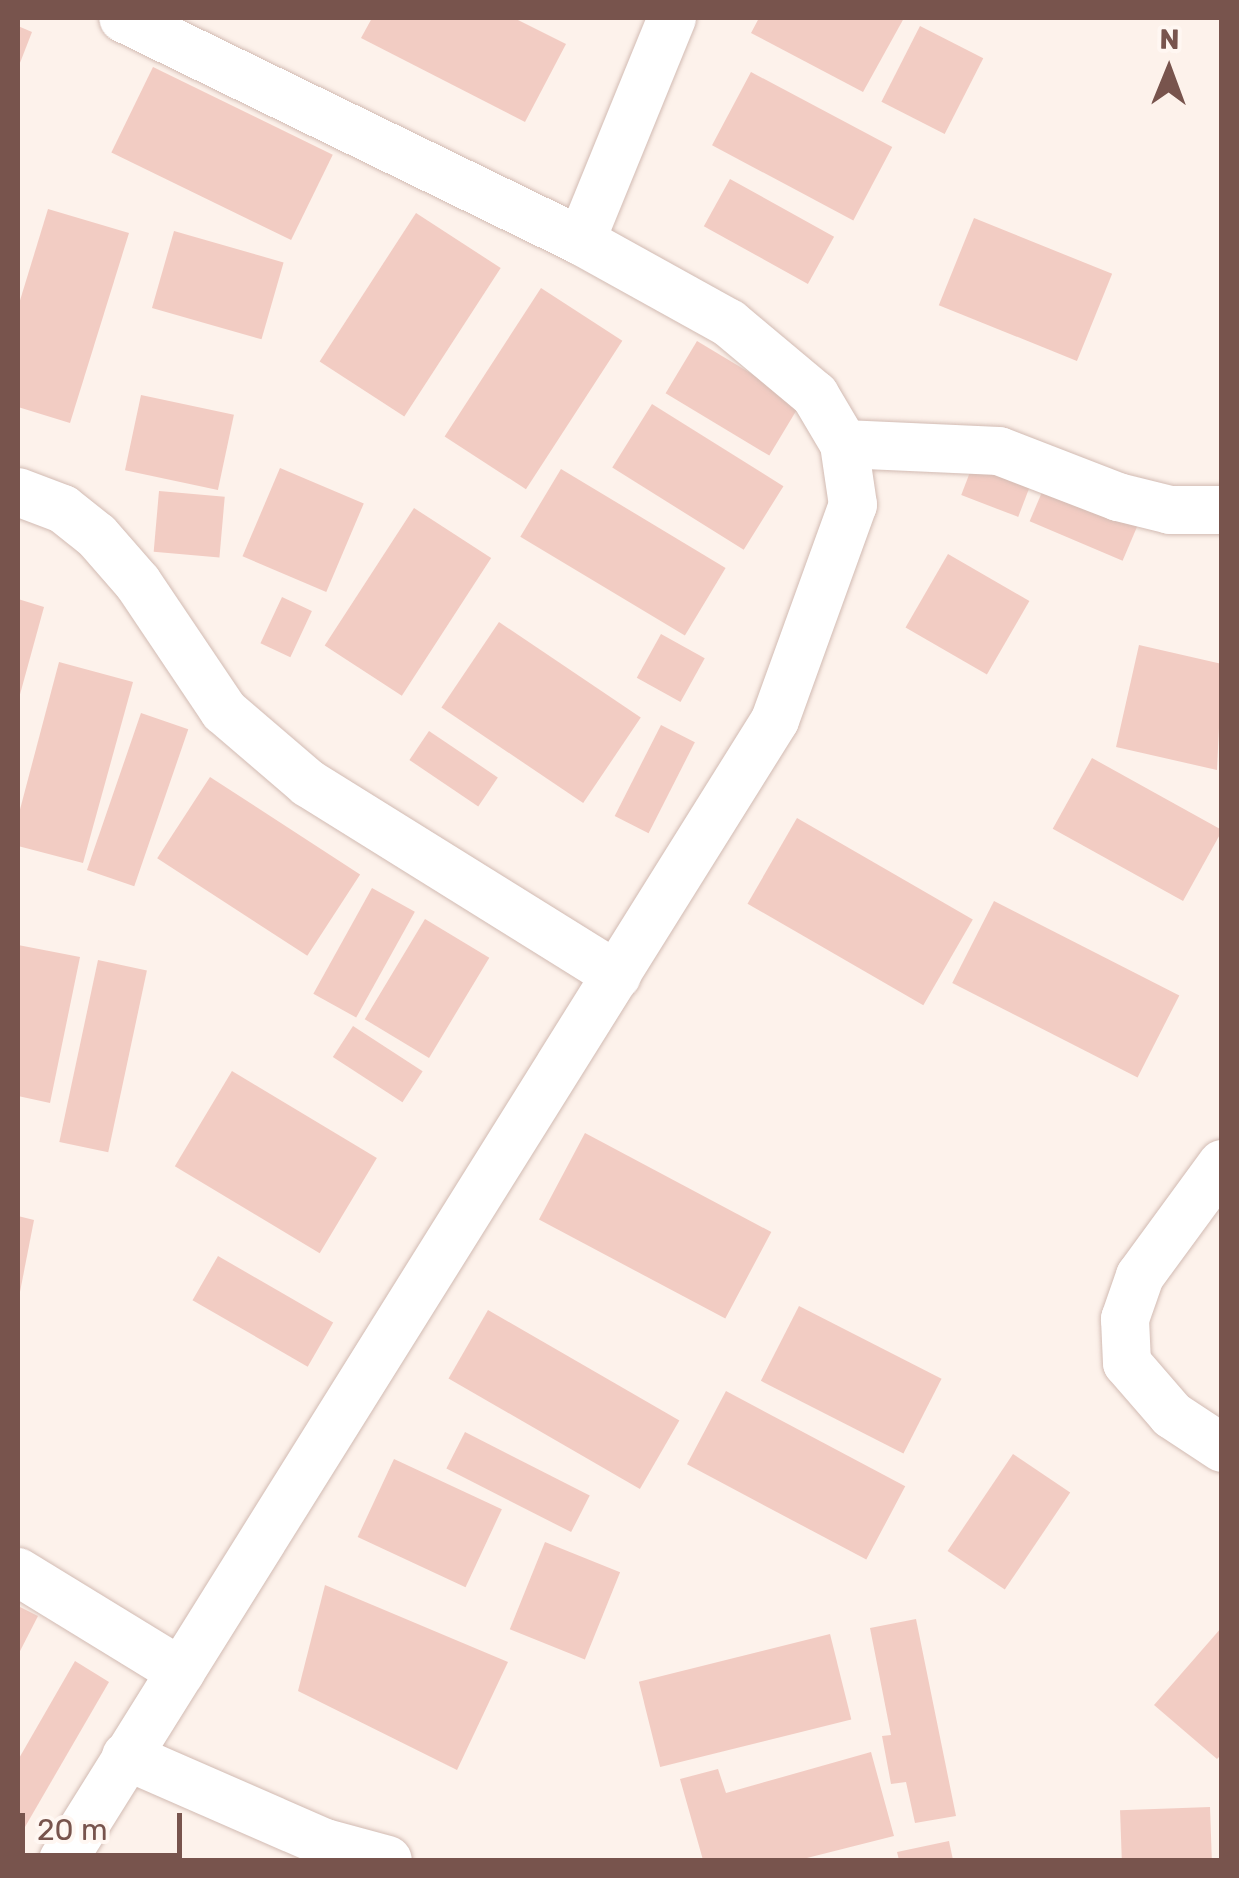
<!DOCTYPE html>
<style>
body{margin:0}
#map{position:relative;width:1239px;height:1878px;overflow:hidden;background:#fdf2eb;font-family:Rubik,sans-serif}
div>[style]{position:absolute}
.building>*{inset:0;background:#f2ccc3;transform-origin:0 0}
.roads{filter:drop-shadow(0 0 2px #d2bbb3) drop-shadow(0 0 2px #d2bbb3)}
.street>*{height:48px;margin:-24px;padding:0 24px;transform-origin:24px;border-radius:24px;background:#fff}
span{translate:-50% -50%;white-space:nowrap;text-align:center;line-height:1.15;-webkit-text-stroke:8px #fff7f2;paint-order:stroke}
.frame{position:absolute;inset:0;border:20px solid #78544d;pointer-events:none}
.north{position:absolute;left:1119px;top:20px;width:100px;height:100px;-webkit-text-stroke:8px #fff7f2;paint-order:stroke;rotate:1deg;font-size:28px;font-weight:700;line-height:40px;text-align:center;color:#78544d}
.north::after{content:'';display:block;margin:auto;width:35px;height:45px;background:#78544d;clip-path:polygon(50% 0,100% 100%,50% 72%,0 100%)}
.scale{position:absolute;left:20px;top:1813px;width:162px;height:45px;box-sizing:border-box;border:5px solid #78544d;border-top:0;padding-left:12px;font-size:30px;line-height:35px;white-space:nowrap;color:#78544d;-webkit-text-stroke:8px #fff7f2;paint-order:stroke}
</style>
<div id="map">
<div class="building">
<div style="clip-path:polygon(372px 18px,514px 18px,566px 44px,525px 122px,361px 38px)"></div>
<div style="clip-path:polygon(759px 18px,904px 18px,863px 92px,751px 33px)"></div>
<div style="clip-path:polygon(18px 26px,32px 32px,18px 68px)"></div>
<div style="left:920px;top:26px;width:71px;height:85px;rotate:27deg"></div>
<div style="left:153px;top:67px;width:200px;height:95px;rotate:26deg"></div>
<div style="left:751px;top:72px;width:160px;height:83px;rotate:28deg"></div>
<div style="left:730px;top:179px;width:119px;height:54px;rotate:29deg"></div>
<div style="clip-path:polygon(48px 209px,129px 233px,70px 423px,18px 407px,18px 307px)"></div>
<div style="left:416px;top:213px;width:101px;height:177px;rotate:33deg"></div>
<div style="left:974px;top:218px;width:149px;height:94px;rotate:22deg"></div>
<div style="left:174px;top:231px;width:114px;height:80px;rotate:16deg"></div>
<div style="left:541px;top:288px;width:97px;height:177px;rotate:33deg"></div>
<div style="left:697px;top:341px;width:121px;height:61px;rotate:31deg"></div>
<div style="left:141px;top:395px;width:95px;height:77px;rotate:12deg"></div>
<div style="left:652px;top:404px;width:155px;height:75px;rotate:32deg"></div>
<div style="left:977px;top:454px;width:61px;height:44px;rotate:21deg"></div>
<div style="left:280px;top:468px;width:91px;height:96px;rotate:23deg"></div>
<div style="left:561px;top:469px;width:192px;height:79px;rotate:31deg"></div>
<div style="left:1048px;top:478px;width:101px;height:47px;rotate:23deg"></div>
<div style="left:159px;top:491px;width:66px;height:61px;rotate:5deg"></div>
<div style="left:414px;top:508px;width:92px;height:164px;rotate:33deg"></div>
<div style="left:948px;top:554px;width:94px;height:85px;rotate:30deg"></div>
<div style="left:282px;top:597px;width:33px;height:51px;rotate:25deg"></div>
<div style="clip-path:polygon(18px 599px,44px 607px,19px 698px,18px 698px)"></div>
<div style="left:499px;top:622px;width:171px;height:103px;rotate:34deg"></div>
<div style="left:661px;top:634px;width:50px;height:50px;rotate:29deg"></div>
<div style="clip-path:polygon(1139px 645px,1222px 664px,1217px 770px,1116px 747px)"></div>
<div style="clip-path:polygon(59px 662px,133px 682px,83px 863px,18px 846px,18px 817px)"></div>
<div style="left:141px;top:713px;width:50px;height:166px;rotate:19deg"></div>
<div style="left:661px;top:725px;width:38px;height:102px;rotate:27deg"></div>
<div style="left:429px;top:731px;width:83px;height:35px;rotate:34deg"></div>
<div style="left:1092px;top:758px;width:149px;height:81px;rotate:29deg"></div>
<div style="left:210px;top:777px;width:179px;height:97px;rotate:33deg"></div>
<div style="left:797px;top:818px;width:203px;height:99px;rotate:30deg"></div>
<div style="left:372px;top:888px;width:49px;height:121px;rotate:29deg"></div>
<div style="left:994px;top:901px;width:208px;height:92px;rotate:27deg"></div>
<div style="left:425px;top:919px;width:75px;height:117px;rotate:31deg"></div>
<div style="clip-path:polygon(18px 945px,80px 957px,50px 1103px,18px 1096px)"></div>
<div style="left:98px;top:960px;width:50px;height:186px;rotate:12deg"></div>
<div style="left:353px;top:1026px;width:83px;height:37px;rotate:33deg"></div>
<div style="left:232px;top:1071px;width:169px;height:111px;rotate:31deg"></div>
<div style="left:585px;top:1133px;width:211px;height:98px;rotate:28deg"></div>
<div style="clip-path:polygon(18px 1216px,34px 1220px,19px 1297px,18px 1297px)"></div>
<div style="left:218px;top:1256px;width:133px;height:51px;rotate:30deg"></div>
<div style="left:799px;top:1306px;width:160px;height:84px;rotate:27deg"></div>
<div style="left:488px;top:1310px;width:221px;height:79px;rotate:30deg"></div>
<div style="left:726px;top:1391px;width:203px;height:83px;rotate:28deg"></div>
<div style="left:465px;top:1432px;width:140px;height:41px;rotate:27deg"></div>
<div style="left:1013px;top:1454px;width:69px;height:117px;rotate:34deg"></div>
<div style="left:394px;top:1459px;width:119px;height:86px;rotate:25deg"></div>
<div style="left:545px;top:1542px;width:81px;height:94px;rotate:22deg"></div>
<div style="clip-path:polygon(325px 1585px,508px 1662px,457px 1770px,298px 1691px)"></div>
<div style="clip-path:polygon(18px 1606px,38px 1616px,18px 1655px)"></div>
<div style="clip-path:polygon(916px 1619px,956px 1816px,915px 1823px,906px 1782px,891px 1784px,882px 1736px,891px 1735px,870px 1628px)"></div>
<div style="clip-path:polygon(1222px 1627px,1222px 1754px,1217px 1759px,1154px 1705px)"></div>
<div style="left:830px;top:1634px;width:88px;height:197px;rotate:76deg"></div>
<div style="clip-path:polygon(75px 1661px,109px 1682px,18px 1839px,18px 1760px)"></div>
<div style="clip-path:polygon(871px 1752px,894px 1836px,799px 1860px,703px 1860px,680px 1779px,718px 1769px,726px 1793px)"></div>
<div style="left:1210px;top:1807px;width:53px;height:90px;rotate:88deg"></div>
<div style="clip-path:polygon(949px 1841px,953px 1860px,899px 1860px,897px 1852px)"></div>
</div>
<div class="roads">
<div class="street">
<div style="left:581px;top:241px;width:241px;rotate:-67.8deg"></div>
<div style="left:844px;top:444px;width:155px;rotate:2.6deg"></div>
<div style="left:999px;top:451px;width:128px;rotate:21.1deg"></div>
<div style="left:1118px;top:497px;width:54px;rotate:14deg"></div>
<div style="left:1170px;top:510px;width:52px"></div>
<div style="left:18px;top:492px;width:48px;rotate:20.7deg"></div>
<div style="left:63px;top:509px;width:43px;rotate:38.5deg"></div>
<div style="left:97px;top:536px;width:62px;rotate:48.9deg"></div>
<div style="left:138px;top:583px;width:154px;rotate:56.1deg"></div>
<div style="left:224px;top:711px;width:111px;rotate:40.6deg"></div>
<div style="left:308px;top:783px;width:364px;rotate:31.9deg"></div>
<div style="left:1222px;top:1164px;width:139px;rotate:126.2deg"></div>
<div style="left:1140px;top:1276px;width:46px;rotate:109.2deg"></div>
<div style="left:1125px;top:1319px;width:44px;rotate:87.4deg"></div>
<div style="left:1127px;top:1363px;width:69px;rotate:49.1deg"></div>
<div style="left:1172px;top:1415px;width:60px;rotate:33.4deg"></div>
<div style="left:18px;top:1572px;width:191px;rotate:31.5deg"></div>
<div style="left:126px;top:1756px;width:217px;rotate:23.6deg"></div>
<div style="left:325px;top:1843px;width:65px;rotate:15.1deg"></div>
<div style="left:63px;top:1860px;width:1344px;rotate:-58.01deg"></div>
<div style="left:775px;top:720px;width:229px;rotate:-70.1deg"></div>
<div style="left:853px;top:505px;width:62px;rotate:-98.4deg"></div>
<div style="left:844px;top:444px;width:57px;rotate:-120.6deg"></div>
<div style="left:815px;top:395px;width:112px;rotate:-140.1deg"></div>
<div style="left:729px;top:323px;width:169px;rotate:-151deg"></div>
<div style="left:581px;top:241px;width:509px;rotate:-154.04deg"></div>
</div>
</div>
<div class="frame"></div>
<div class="north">N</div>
<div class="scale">20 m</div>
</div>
